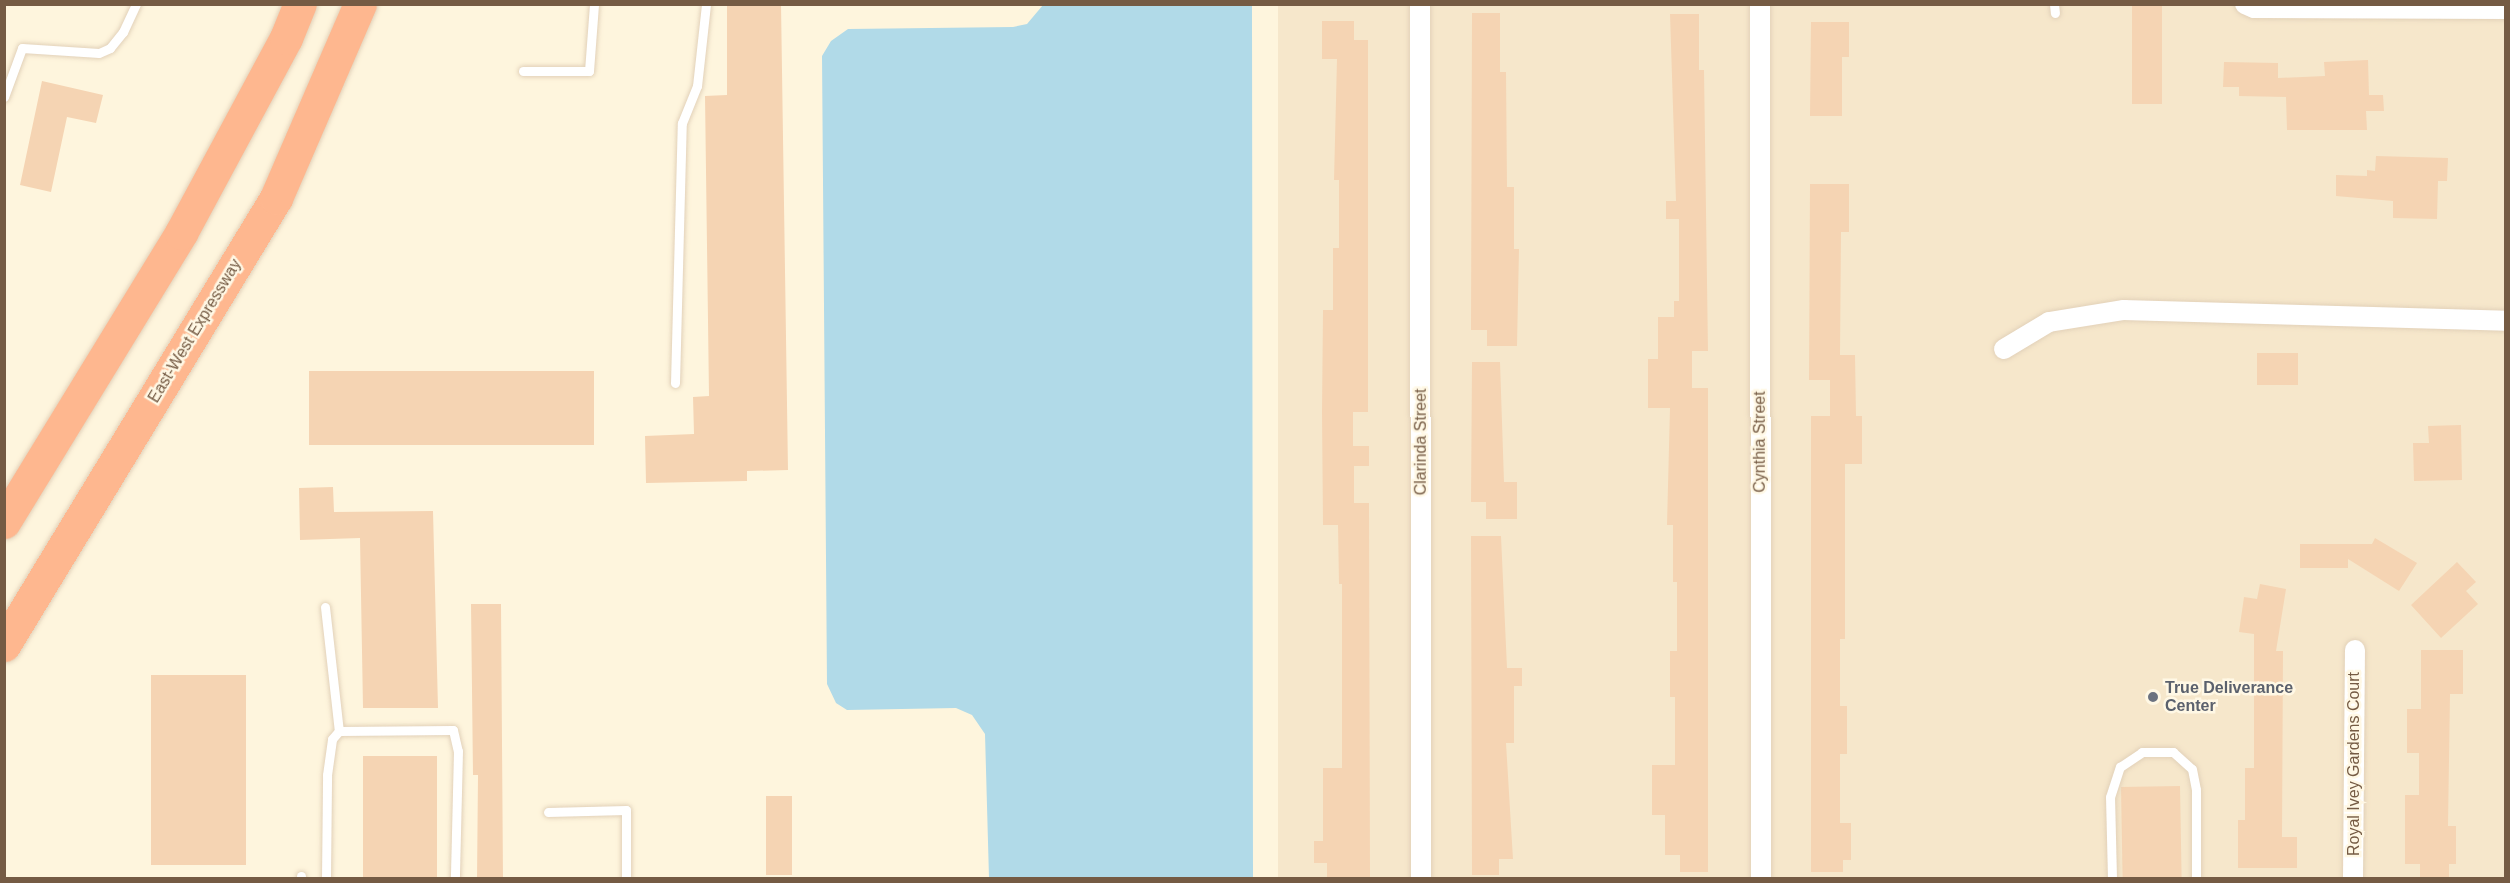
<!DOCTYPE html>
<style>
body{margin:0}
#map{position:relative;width:2510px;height:883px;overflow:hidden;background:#fef5dd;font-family:Helvetica,sans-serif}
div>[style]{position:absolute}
.residential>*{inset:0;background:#f6e7cb;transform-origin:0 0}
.water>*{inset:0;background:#b1dae8}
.building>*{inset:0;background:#f5d4b3;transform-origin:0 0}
.roads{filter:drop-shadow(0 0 2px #e2d1b9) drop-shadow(0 0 2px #e2d1b9)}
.lane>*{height:9px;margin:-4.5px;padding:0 4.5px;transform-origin:4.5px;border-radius:4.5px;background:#fff}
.street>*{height:20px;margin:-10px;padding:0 10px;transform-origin:10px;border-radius:10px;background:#fff}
.highway>*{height:33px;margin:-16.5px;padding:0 16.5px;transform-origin:16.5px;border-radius:16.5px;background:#feb78f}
.dots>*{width:16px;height:16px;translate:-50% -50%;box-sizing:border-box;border:3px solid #fff8e5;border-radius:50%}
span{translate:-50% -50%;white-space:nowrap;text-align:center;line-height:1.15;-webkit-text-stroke:5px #fff8e5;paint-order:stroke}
.street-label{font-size:16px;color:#755b44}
.worship-label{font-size:16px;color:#5b616d;font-weight:700}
.left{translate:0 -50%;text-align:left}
.frame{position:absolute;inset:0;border:6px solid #755b44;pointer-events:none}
</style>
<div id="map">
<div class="residential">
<div style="left:1278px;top:5px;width:1227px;height:873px"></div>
</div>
<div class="water">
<div style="clip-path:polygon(1043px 5px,1252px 5px,1253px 878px,989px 878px,985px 734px,972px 715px,956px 708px,847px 710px,836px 703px,827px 684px,822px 56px,831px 41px,848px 29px,1013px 27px,1027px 24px)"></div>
</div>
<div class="building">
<div style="clip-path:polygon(727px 4px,781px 4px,788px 470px,747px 471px,747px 481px,646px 483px,645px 436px,694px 434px,693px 397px,709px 396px,705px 96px,727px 95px)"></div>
<div style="left:2132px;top:4px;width:30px;height:100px"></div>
<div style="clip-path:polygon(1472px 13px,1500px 13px,1500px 72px,1506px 72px,1507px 187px,1514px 187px,1514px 249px,1519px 249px,1517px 346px,1487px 346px,1487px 330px,1471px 330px)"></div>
<div style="clip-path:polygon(1670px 14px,1699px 14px,1699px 70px,1704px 70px,1708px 351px,1692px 351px,1692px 388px,1708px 388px,1708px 872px,1680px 872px,1680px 855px,1665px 855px,1665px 815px,1652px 815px,1652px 765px,1675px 765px,1675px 697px,1670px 697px,1670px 651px,1677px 651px,1677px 582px,1673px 582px,1673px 525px,1667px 525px,1670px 408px,1648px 408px,1648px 359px,1658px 359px,1658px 317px,1674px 317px,1674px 301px,1679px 301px,1679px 219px,1666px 219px,1666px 201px,1676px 201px)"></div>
<div style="clip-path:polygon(1322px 21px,1354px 21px,1354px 40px,1368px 40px,1368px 412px,1353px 412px,1353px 446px,1369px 446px,1369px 466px,1354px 466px,1354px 503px,1369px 503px,1370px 878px,1327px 878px,1327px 863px,1314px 863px,1314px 841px,1323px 841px,1323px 768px,1342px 768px,1342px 584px,1339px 584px,1338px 525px,1323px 525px,1322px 412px,1323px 310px,1333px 310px,1333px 248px,1339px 248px,1339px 180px,1334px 180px,1337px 59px,1322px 59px)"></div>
<div style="clip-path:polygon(1811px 22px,1849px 22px,1849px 57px,1842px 57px,1842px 116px,1810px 116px)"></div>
<div style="clip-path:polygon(2368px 60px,2369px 95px,2383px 95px,2384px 111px,2366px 111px,2367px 130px,2287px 130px,2286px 97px,2239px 96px,2239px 87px,2223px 87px,2224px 62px,2278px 63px,2278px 78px,2325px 76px,2324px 62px)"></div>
<div style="clip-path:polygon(42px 81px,103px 95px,96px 123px,67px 117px,51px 192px,20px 185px)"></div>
<div style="clip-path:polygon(2376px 156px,2448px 158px,2447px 181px,2438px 181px,2437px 219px,2393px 218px,2393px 201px,2336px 196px,2336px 175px,2367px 176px,2367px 170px,2375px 171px)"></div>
<div style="clip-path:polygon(1810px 184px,1849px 184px,1849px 232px,1841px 232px,1840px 355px,1855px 355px,1856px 416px,1862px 416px,1862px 464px,1845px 464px,1845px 639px,1840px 639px,1840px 706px,1847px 706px,1847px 754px,1840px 754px,1840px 823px,1851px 823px,1851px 860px,1843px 860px,1843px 872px,1811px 872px,1811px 416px,1830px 416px,1830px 380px,1809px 380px)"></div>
<div style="left:2298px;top:353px;width:32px;height:41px;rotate:90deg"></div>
<div style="clip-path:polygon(1472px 362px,1500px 362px,1504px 482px,1517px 482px,1517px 519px,1486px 519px,1486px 502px,1471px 502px)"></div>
<div style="left:594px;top:371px;width:74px;height:285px;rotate:90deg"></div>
<div style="clip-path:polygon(2461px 425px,2462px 480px,2414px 481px,2413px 443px,2429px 443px,2428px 426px)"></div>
<div style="clip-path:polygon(333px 487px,334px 512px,433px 511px,438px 708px,363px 708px,360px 538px,300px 540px,299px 488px)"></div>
<div style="clip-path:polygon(1471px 536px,1501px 536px,1507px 668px,1522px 668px,1522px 686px,1514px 686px,1514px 743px,1506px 743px,1513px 859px,1499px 859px,1499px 875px,1472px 875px)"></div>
<div style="clip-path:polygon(2375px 538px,2417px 563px,2399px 591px,2348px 559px,2348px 568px,2300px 568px,2300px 544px,2372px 544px)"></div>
<div style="clip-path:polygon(2457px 562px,2476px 582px,2466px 591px,2478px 604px,2441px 638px,2411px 605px)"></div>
<div style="clip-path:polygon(2260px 584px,2286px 589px,2276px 651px,2283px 651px,2282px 837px,2297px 837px,2297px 868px,2238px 868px,2238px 820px,2245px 820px,2245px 768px,2254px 768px,2254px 634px,2239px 632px,2244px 597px,2257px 599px)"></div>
<div style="clip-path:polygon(471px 604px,501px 604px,503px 879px,477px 879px,478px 775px,473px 775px)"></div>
<div style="clip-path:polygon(2421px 650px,2463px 650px,2463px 694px,2450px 694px,2448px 826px,2456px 826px,2456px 864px,2449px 864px,2449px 879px,2420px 879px,2420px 864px,2405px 864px,2405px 795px,2419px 795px,2419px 753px,2407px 753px,2407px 709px,2421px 709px)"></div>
<div style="left:246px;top:675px;width:190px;height:95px;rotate:90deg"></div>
<div style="left:437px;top:756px;width:123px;height:74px;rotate:90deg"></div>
<div style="left:2180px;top:786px;width:93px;height:59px;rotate:89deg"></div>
<div style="left:766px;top:796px;width:26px;height:79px"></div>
</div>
<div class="roads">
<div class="lane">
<div style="left:2054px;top:4px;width:9px;rotate:84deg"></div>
<div style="left:523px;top:71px;width:66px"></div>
<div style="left:589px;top:71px;width:67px;rotate:-85.7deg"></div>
<div style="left:4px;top:97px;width:52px;rotate:-69.8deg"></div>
<div style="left:22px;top:48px;width:77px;rotate:3.7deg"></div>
<div style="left:99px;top:53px;width:12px;rotate:-24deg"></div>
<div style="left:110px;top:48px;width:21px;rotate:-51deg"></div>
<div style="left:123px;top:32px;width:31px;rotate:-65deg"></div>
<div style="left:675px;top:383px;width:260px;rotate:-88.5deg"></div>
<div style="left:682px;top:123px;width:40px;rotate:-68deg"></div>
<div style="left:697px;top:86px;width:82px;rotate:-83.7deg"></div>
<div style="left:325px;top:607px;width:125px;rotate:83.6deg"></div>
<div style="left:548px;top:812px;width:78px;rotate:-1.5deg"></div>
<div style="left:626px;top:810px;width:68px;rotate:90deg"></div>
<div style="left:301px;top:876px;width:2px;rotate:90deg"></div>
<div style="left:326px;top:878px;width:103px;rotate:-89.4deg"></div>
<div style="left:327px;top:775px;width:36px;rotate:-82deg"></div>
<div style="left:332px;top:739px;width:11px;rotate:-49deg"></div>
<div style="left:339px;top:731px;width:114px;rotate:-0.5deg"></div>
<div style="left:453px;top:730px;width:22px;rotate:77deg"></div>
<div style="left:458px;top:751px;width:127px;rotate:91.4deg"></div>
<div style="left:2112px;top:878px;width:81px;rotate:-91.4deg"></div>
<div style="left:2110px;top:797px;width:32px;rotate:-72deg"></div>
<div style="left:2120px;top:767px;width:27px;rotate:-34deg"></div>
<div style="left:2142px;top:752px;width:31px"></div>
<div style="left:2173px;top:752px;width:25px;rotate:42deg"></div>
<div style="left:2192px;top:769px;width:21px;rotate:79deg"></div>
<div style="left:2196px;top:790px;width:88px;rotate:90deg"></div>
</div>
<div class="street">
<div style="left:1420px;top:4px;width:874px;rotate:89.93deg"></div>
<div style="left:1760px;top:4px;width:874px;rotate:89.93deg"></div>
<div style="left:2245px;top:4px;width:10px;rotate:24deg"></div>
<div style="left:2254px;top:8px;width:252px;rotate:0.2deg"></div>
<div style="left:2004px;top:349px;width:52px;rotate:-31deg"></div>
<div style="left:2049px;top:322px;width:76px;rotate:-9.1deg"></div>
<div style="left:2124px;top:310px;width:382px;rotate:1.6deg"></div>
<div style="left:2353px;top:878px;width:228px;rotate:-89.5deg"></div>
</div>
<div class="highway">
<div style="left:4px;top:522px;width:339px;rotate:-58.5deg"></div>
<div style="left:181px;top:233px;width:221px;rotate:-61.7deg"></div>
<div style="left:286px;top:38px;width:37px;rotate:-68deg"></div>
<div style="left:4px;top:645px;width:523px;rotate:-58.68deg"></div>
<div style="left:276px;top:198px;width:211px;rotate:-66.6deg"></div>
</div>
</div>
<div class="dots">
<div style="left:2153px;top:697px;background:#6b7280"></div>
</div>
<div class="street-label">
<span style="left:195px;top:331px;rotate:-59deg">East-West Expressway</span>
<span style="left:1421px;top:442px;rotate:-90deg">Clarinda Street</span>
<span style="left:1760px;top:442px;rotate:-90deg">Cynthia Street</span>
<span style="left:2354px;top:764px;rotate:-90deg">Royal Ivey Gardens Court</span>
</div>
<div class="worship-label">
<span class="left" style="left:2165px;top:697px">True Deliverance<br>Center</span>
</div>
<div class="frame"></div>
</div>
